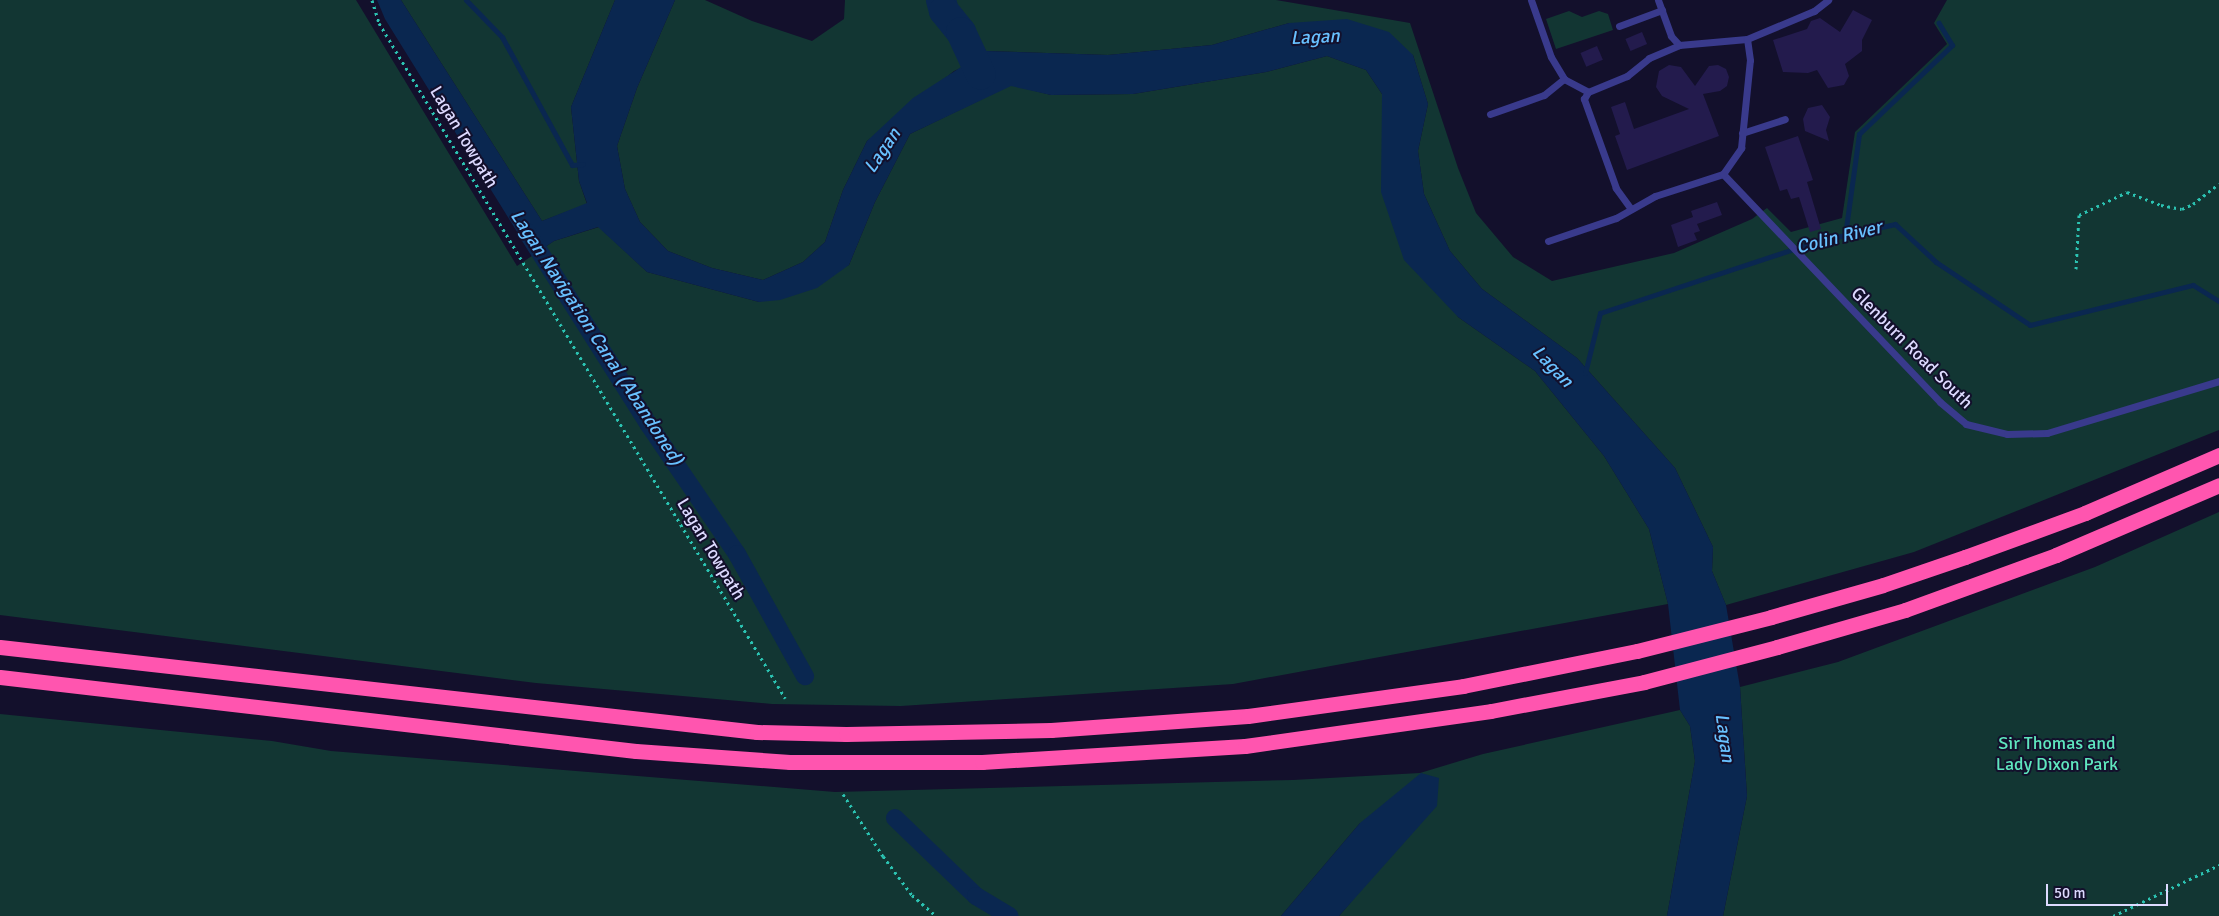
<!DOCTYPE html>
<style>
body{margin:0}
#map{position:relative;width:2219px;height:916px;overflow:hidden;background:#13102c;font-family:Signika,sans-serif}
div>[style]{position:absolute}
.green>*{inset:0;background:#123633}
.water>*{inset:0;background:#0a2750}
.stream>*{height:5px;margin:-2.5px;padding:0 2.5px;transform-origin:2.5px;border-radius:2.5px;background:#0a2750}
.canal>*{height:18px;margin:-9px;padding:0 9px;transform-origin:9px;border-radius:9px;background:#0a2750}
.river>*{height:30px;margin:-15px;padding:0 15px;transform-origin:15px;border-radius:15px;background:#0a2750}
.building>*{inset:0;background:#231b4d;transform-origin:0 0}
.path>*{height:3px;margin-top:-1.5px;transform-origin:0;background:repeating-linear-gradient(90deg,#2bc3b2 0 2.5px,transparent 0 6.5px)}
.service>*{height:7px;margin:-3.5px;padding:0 3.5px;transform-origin:3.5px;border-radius:3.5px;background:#393a8c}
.motorway>*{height:15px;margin:-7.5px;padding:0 7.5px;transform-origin:7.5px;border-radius:7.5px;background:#ff55af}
span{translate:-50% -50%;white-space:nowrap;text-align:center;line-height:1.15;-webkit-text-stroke:4px #13102c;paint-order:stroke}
.street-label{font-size:18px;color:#dddaff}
.park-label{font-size:18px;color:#5fe6be}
.water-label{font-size:19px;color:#68c1ff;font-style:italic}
.scale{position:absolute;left:2046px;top:884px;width:122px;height:22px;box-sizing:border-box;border:2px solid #dddaff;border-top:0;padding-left:6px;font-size:15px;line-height:18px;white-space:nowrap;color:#dddaff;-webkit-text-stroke:4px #13102c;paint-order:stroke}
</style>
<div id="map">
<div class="green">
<div style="clip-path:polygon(0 0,356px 0,517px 266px,554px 241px,599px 227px,647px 272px,759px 302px,849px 265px,875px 202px,910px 134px,1011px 85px,1051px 95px,1133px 94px,1266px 72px,1327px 56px,1366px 70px,1382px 94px,1382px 133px,1458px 317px,1535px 371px,1604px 456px,1649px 529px,1668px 604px,1233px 684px,901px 706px,772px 704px,536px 683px,0 615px)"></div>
<div style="clip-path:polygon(401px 0,615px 0,571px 107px,579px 181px,587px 204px,542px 221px)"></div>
<div style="clip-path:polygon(675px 0,705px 0,752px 21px,812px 41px,844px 19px,845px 0,930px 0,970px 64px,954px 71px,867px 141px,843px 190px,825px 242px,803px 262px,763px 280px,712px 268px,668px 251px,640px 222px,625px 189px,617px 146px,637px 88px)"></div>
<div style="clip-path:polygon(954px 0,1276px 0,1410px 23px,1458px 168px,1476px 213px,1513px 257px,1552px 281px,1674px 253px,1752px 219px,1767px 208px,1791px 232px,1842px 218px,1855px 132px,1947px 44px,1934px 23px,1947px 0,2219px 0,2219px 430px,1914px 552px,1726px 605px,1712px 571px,1713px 547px,1675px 468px,1577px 358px,1482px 289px,1450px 251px,1424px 194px,1418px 151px,1428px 104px,1413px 55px,1289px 23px,1212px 45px,1108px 55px,986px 51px)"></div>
<div style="clip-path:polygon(1569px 11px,1582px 17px,1599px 11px,1608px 14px,1613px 30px,1556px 49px,1546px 19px)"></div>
<div style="clip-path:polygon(2219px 512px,2219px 916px,1723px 916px,1747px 796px,1740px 687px,1838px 662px,2095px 567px)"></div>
<div style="clip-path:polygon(1680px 710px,1690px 726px,1695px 761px,1667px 916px,1339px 916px,1351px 902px,1360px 823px,1281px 916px,0 916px,0 714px,272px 741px,331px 751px,835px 792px,1293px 780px,1420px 773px,1483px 754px)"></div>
</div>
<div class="water">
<div style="clip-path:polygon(377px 0,401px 0,542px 221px,587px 203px,579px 181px,571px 107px,615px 0,675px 0,637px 88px,617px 146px,625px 189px,640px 222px,668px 251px,712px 268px,763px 280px,803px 262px,825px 242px,843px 190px,867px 141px,913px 98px,986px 51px,1108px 55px,1212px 45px,1289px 23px,1347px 19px,1389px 32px,1413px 55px,1428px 104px,1418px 151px,1424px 194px,1450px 251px,1482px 289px,1577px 358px,1675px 468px,1713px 547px,1712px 571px,1726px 605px,1740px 687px,1747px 796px,1723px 916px,1667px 916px,1695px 761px,1690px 726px,1680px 710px,1668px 604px,1649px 529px,1604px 456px,1535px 371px,1458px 317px,1404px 260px,1381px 192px,1382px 94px,1366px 70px,1327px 56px,1266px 72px,1133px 94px,1051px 95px,1011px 86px,910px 134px,875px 202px,849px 265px,817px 288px,780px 300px,759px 302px,647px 272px,598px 227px,554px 241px,532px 256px,385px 19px)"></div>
<div style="clip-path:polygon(1421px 773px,1439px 778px,1437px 806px,1339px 916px,1281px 916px,1360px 823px)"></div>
</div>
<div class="stream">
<div style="left:466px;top:0;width:52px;rotate:45.8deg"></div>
<div style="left:502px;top:37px;width:146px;rotate:61.3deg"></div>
<div style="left:572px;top:165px;width:11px;rotate:-5deg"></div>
<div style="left:1845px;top:235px;width:102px;rotate:-82.1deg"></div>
<div style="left:1859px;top:134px;width:129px;rotate:-43.7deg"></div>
<div style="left:1952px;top:45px;width:26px;rotate:-121deg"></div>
<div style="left:1585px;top:373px;width:62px;rotate:-76deg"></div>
<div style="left:1600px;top:313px;width:230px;rotate:-18.3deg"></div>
<div style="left:1818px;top:241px;width:79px;rotate:-12.4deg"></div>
<div style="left:1895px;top:224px;width:56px;rotate:42.8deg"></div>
<div style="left:1936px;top:262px;width:113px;rotate:33.8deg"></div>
<div style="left:2030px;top:325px;width:168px;rotate:-13.8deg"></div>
<div style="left:2193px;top:285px;width:31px;rotate:32deg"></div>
</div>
<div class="canal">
<div style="left:527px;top:232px;width:228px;rotate:57.7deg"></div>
<div style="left:649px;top:425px;width:156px;rotate:55.7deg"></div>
<div style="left:737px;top:554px;width:140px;rotate:60.9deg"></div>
<div style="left:895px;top:818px;width:112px;rotate:43.9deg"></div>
<div style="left:976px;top:896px;width:39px;rotate:31deg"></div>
</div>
<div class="river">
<div style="left:941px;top:0;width:11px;rotate:75deg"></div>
<div style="left:944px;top:11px;width:27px;rotate:51deg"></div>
<div style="left:961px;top:32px;width:47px;rotate:65.1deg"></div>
</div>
<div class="building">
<div style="clip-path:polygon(1853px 10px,1872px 20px,1862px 40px,1862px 51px,1845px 64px,1849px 76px,1844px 85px,1828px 88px,1817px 70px,1808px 73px,1783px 72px,1773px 40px,1807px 29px,1811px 21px,1820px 18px,1840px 32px)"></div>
<div style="left:1642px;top:32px;width:13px;height:18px;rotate:67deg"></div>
<div style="left:1597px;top:46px;width:15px;height:18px;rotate:67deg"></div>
<div style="clip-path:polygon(1669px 65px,1681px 67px,1695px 86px,1709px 66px,1718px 65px,1726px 69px,1729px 77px,1727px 86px,1720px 91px,1703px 94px,1719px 136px,1627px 170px,1615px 136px,1620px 134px,1611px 107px,1625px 102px,1634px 129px,1689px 109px,1662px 96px,1656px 87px,1659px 71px)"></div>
<div style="clip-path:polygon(1822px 105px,1830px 117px,1826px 130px,1829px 141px,1805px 131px,1803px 119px,1808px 108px)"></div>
<div style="clip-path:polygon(1798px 136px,1813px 180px,1807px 182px,1821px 229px,1810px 232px,1799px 197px,1791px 199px,1787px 189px,1780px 191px,1765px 147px)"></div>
<div style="clip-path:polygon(1717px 202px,1722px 215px,1697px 224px,1700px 231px,1694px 233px,1697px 240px,1678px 247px,1671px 225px,1693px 217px,1691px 211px)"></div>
</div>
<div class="path">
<div style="left:372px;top:0;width:24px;rotate:73deg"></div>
<div style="left:379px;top:23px;width:788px;rotate:58.97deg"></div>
<div style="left:2076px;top:269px;width:54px;rotate:-86.8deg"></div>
<div style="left:2079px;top:215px;width:53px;rotate:-25.6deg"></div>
<div style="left:2127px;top:192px;width:36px;rotate:21deg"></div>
<div style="left:2161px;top:205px;width:21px;rotate:11deg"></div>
<div style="left:2182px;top:209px;width:12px;rotate:-24deg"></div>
<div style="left:2193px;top:204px;width:33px;rotate:-38deg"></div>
<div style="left:843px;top:794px;width:74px;rotate:57.2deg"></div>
<div style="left:883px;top:856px;width:49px;rotate:53.4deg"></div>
<div style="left:912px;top:895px;width:32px;rotate:41deg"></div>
<div style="left:2113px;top:916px;width:118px;rotate:-25.7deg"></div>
</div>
<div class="service">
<div style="left:1531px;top:0;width:60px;rotate:70.7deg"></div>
<div style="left:1551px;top:57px;width:26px;rotate:59deg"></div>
<div style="left:1564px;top:79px;width:27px;rotate:28deg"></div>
<div style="left:1658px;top:0;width:38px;rotate:70deg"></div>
<div style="left:1671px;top:36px;width:12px;rotate:48deg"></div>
<div style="left:1619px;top:26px;width:46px;rotate:-20.4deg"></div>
<div style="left:1490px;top:114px;width:57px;rotate:-19.4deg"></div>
<div style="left:1544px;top:95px;width:26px;rotate:-39deg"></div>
<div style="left:1742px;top:133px;width:45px;rotate:-18deg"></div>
<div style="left:1723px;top:174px;width:315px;rotate:46.4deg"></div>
<div style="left:1940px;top:402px;width:34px;rotate:40deg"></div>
<div style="left:1966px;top:424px;width:42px;rotate:13.7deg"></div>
<div style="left:2007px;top:434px;width:40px;rotate:-1.4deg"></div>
<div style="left:2047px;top:433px;width:180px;rotate:-16.8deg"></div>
<div style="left:1631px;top:209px;width:26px;rotate:-126deg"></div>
<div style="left:1616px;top:188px;width:95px;rotate:-109.8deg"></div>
<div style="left:1584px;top:99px;width:8px;rotate:-60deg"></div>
<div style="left:1588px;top:92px;width:42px;rotate:-22.3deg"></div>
<div style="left:1627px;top:76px;width:28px;rotate:-39deg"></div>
<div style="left:1649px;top:58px;width:33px;rotate:-23deg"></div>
<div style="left:1679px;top:45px;width:68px;rotate:-5deg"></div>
<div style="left:1747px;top:39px;width:73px;rotate:-22.7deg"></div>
<div style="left:1814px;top:11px;width:18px;rotate:-38deg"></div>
<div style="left:1548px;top:241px;width:72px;rotate:-18.7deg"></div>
<div style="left:1616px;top:218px;width:45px;rotate:-29.4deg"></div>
<div style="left:1655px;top:196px;width:71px;rotate:-17.9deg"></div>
<div style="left:1723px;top:174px;width:32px;rotate:-55deg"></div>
<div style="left:1741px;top:148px;width:88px;rotate:-84.2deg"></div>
<div style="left:1750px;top:60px;width:21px;rotate:-98deg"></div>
</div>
<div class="motorway">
<div style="left:0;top:647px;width:762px;rotate:6.41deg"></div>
<div style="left:757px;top:732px;width:89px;rotate:1.3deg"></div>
<div style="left:846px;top:734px;width:205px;rotate:-1.1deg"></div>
<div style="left:1051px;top:730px;width:197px;rotate:-4.1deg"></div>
<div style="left:1248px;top:716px;width:217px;rotate:-7.9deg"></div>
<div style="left:1463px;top:686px;width:177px;rotate:-11.4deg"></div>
<div style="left:1637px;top:651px;width:138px;rotate:-14.2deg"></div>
<div style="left:1771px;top:617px;width:116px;rotate:-15.9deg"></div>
<div style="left:1883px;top:585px;width:87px;rotate:-18.9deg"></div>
<div style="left:1965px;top:557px;width:128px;rotate:-20.1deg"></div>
<div style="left:2085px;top:513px;width:146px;rotate:-23.4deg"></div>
<div style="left:0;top:677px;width:640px;rotate:6.64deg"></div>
<div style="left:636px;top:751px;width:154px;rotate:4.1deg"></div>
<div style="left:790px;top:762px;width:192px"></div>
<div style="left:982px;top:762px;width:263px;rotate:-3.5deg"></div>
<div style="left:1245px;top:746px;width:248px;rotate:-8.1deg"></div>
<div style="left:1491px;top:711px;width:156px;rotate:-10.7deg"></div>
<div style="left:1644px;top:682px;width:138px;rotate:-14.7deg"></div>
<div style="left:1777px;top:647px;width:133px;rotate:-16.1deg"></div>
<div style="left:1905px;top:610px;width:161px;rotate:-20deg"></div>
<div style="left:2056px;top:555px;width:177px;rotate:-23.2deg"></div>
</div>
<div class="street-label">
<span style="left:464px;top:137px;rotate:59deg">Lagan Towpath</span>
<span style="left:1912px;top:348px;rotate:45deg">Glenburn Road South</span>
<span style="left:711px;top:549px;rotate:59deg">Lagan Towpath</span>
</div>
<div class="park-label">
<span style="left:2057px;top:754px">Sir Thomas and<br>Lady Dixon Park</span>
</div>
<div class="water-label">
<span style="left:1315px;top:38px;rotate:-3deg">Lagan</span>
<span style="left:883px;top:151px;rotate:-56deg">Lagan</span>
<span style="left:1839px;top:238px;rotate:-14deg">Colin River</span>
<span style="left:596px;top:338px;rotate:57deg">Lagan Navigation Canal (Abandoned)</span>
<span style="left:1552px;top:367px;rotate:46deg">Lagan</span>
<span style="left:1724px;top:738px;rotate:82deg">Lagan</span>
</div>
<div class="scale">50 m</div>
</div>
